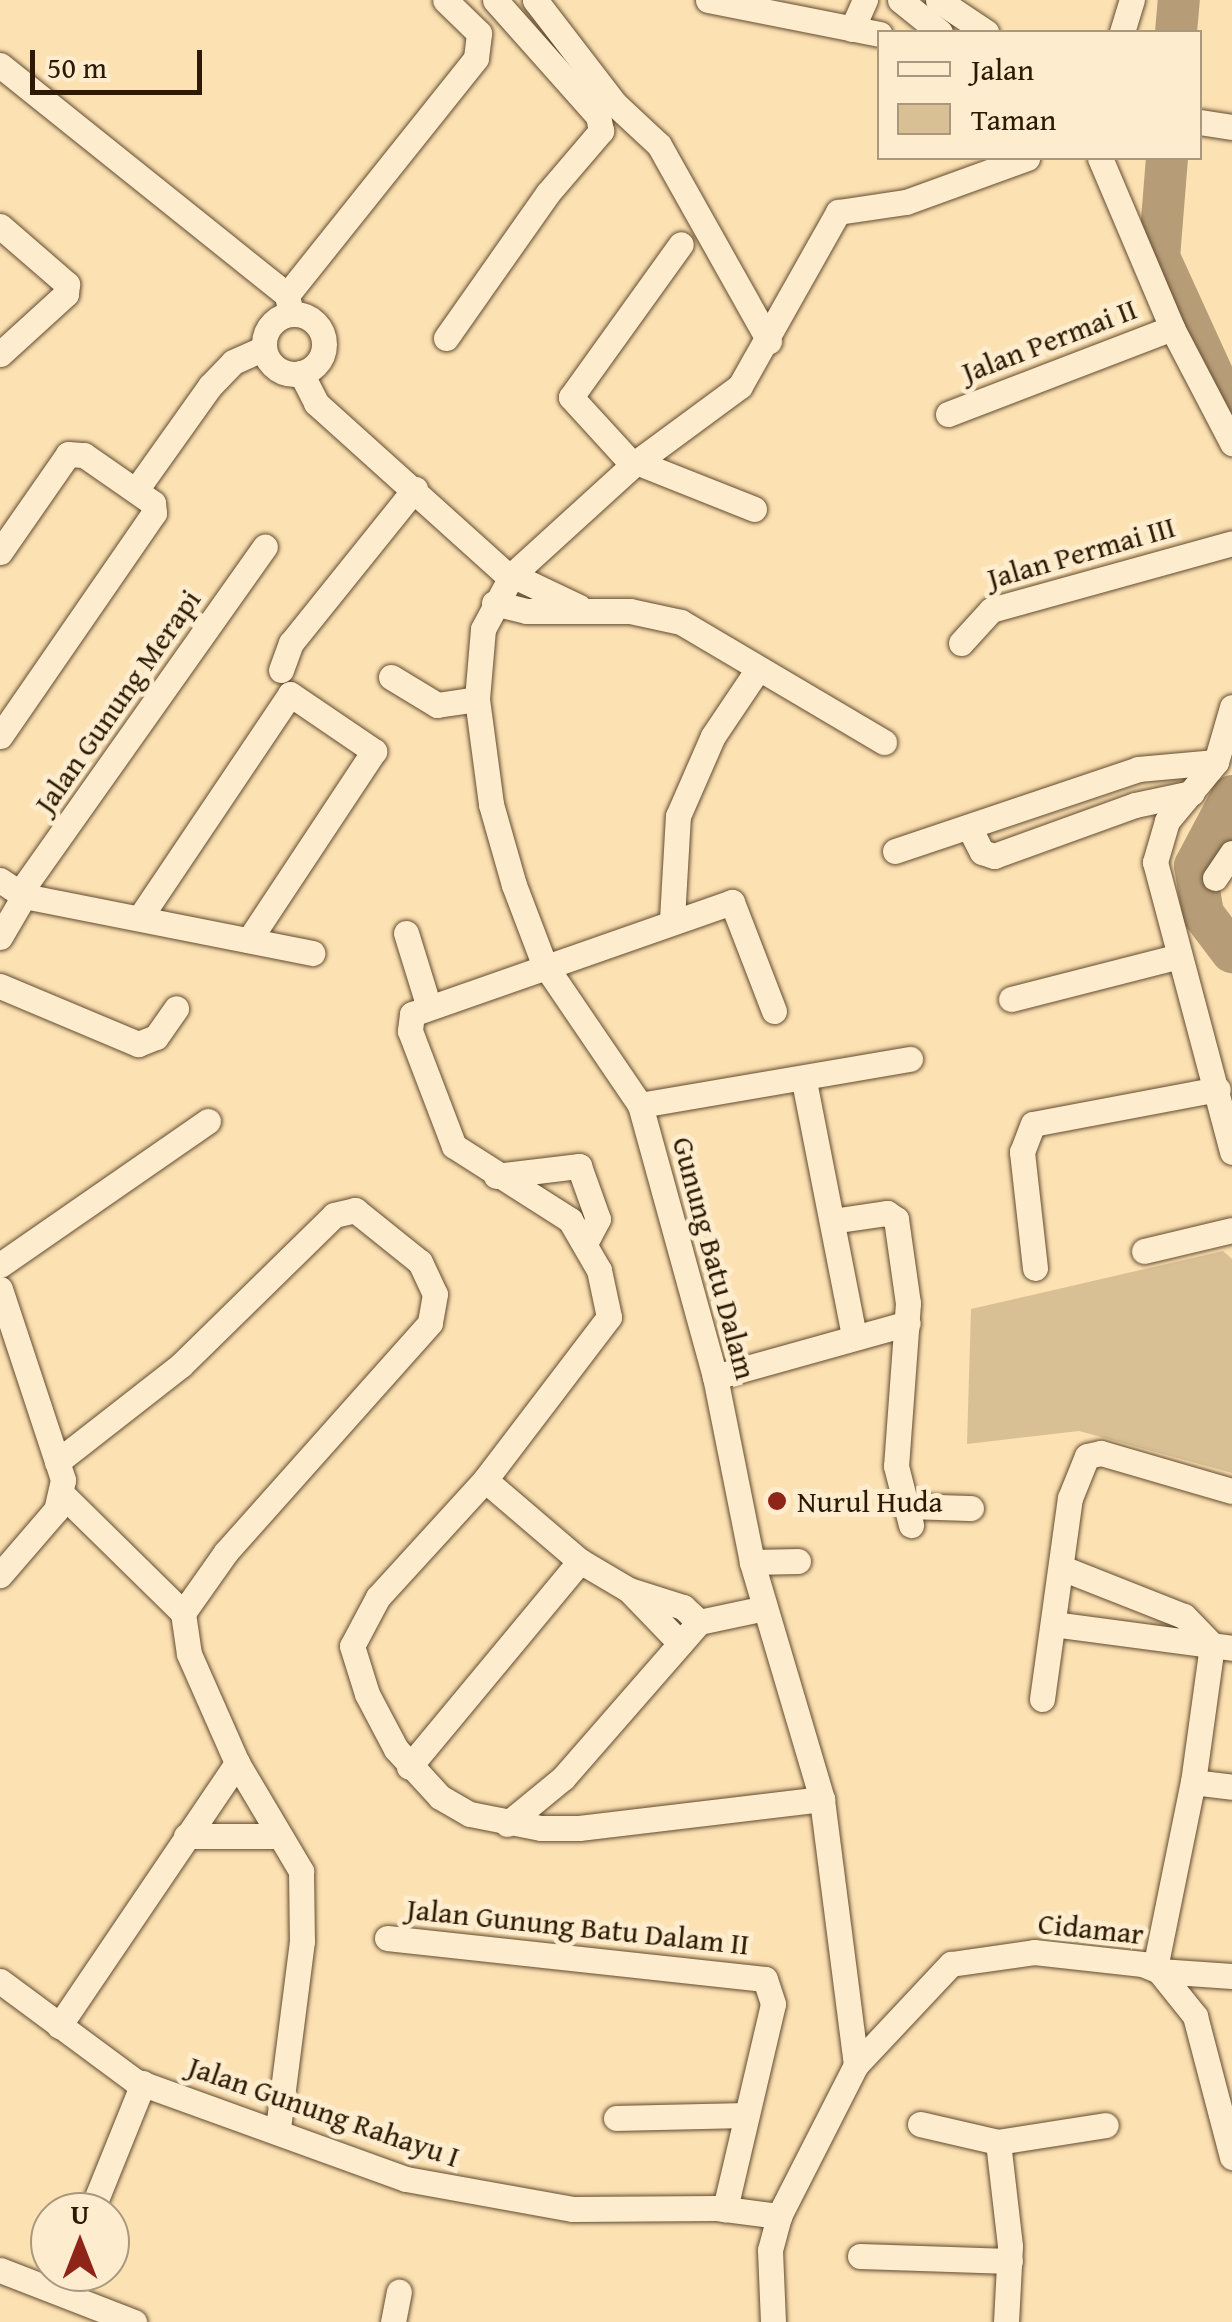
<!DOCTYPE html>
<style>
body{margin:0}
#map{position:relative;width:1232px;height:2322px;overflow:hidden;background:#fce1b2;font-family:"Gentium Book Plus",serif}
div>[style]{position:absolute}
.green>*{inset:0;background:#d9bf94}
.river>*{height:42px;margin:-21px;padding:0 21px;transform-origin:21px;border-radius:21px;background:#b69d77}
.roads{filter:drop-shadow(0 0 2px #624b30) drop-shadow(0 0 2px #624b30)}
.street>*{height:25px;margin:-12.5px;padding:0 12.5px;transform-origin:12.5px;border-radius:12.5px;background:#fdeccd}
.street>.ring{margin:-12.5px;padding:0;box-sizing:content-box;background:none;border:25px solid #fdeccd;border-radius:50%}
.dots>*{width:28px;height:28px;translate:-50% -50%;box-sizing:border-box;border:5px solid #fdeccd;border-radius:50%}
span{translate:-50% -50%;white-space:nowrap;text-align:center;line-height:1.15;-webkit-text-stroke:10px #fdeccd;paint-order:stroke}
.street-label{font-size:30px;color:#2e1904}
.poi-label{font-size:30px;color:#2e1904}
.left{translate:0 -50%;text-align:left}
.legend{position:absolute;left:877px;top:30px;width:325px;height:130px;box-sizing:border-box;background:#fdeccd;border:2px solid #aa987d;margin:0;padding:12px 18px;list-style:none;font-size:30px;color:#2e1904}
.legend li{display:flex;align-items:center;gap:20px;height:50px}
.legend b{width:50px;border:2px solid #aa987d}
.north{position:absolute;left:30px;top:2192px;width:100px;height:100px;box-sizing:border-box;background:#fdeccd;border:2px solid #aa987d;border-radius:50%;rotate:0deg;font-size:28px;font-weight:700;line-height:40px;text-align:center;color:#2e1904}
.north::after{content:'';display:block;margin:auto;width:35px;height:45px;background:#8f2418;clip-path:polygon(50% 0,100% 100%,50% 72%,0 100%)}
.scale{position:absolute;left:30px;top:50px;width:172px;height:45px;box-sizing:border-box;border:5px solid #2e1904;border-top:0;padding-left:12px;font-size:30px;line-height:35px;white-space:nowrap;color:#2e1904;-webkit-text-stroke:8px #fdeccd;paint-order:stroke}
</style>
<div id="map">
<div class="green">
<div style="clip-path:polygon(1223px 1251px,1232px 1259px,1232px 1473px,1079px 1431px,967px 1444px,971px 1309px)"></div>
</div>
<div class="river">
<div style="left:1176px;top:32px;width:32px;rotate:-85deg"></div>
<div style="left:1167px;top:158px;width:99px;rotate:94.6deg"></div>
<div style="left:1159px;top:257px;width:176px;rotate:65.5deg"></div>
<div style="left:1232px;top:796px;width:79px;rotate:117.9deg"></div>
<div style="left:1195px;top:866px;width:49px;rotate:80.5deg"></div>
<div style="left:1203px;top:914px;width:48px;rotate:52.7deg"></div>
</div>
<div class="roads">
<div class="street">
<div style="left:535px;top:0;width:131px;rotate:52.4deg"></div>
<div style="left:615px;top:104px;width:60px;rotate:43deg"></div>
<div style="left:659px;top:145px;width:225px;rotate:60.7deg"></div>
<div style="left:708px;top:0;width:175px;rotate:11.2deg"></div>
<div style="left:900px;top:0;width:51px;rotate:38.7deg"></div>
<div style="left:938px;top:0;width:58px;rotate:33.7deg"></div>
<div style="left:852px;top:29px;width:32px;rotate:-66deg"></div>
<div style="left:1122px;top:32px;width:34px;rotate:-73deg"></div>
<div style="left:0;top:65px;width:368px;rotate:38.7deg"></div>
<div style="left:1200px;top:122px;width:32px;rotate:9deg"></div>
<div style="left:1100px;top:158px;width:185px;rotate:67deg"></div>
<div style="left:1172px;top:328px;width:130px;rotate:62.4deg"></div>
<div style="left:0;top:226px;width:89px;rotate:40.9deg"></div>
<div style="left:67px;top:284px;width:10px;rotate:96deg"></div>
<div style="left:66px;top:294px;width:89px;rotate:137.7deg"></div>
<div style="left:291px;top:314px;width:19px;rotate:-102deg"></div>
<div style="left:287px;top:295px;width:303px;rotate:-51.4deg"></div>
<div style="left:476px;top:58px;width:25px;rotate:-83deg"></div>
<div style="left:479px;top:33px;width:47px;rotate:-135.9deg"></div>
<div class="ring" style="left:264px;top:314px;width:35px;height:35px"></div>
<div style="left:446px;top:338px;width:177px;rotate:-54.9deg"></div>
<div style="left:548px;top:193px;width:82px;rotate:-49.5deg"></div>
<div style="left:601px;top:131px;width:15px;rotate:-101deg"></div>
<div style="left:598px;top:116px;width:155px;rotate:-131.6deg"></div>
<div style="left:301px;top:373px;width:34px;rotate:63deg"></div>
<div style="left:316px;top:403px;width:260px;rotate:42deg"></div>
<div style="left:948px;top:414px;width:240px;rotate:-21deg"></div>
<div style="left:636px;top:462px;width:127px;rotate:21.7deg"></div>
<div style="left:633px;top:465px;width:92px;rotate:-132.4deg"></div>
<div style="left:571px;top:397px;width:188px;rotate:-54.3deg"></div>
<div style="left:136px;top:490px;width:128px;rotate:-54.6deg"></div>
<div style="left:210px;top:386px;width:33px;rotate:-46deg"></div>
<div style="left:233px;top:362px;width:34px;rotate:-24deg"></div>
<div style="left:0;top:552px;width:119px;rotate:-55.2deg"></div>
<div style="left:68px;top:454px;width:16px;rotate:4deg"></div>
<div style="left:84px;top:455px;width:84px;rotate:34.8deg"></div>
<div style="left:153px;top:503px;width:10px;rotate:84deg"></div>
<div style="left:154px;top:513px;width:271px;rotate:124.6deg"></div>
<div style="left:512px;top:575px;width:74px;rotate:25.5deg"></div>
<div style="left:494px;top:603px;width:33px;rotate:14deg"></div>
<div style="left:526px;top:611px;width:104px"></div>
<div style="left:630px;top:611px;width:52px;rotate:12.2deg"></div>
<div style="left:681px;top:622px;width:236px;rotate:30.6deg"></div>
<div style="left:961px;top:643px;width:45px;rotate:-47.7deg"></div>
<div style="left:991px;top:610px;width:250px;rotate:-15.5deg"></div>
<div style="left:281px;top:670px;width:29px;rotate:-70deg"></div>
<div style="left:291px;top:643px;width:198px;rotate:-51.2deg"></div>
<div style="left:391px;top:677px;width:54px;rotate:31.3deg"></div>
<div style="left:437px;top:705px;width:40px;rotate:-8.5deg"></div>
<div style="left:1232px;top:707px;width:57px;rotate:106.2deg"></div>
<div style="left:1216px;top:762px;width:77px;rotate:129.7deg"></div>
<div style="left:1167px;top:821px;width:43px;rotate:106.3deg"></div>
<div style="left:1155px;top:862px;width:300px;rotate:75.1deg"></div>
<div style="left:969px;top:827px;width:28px;rotate:63deg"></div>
<div style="left:982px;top:852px;width:13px;rotate:18deg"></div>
<div style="left:994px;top:856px;width:150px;rotate:-19.9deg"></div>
<div style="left:1135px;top:805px;width:58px;rotate:-11.9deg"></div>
<div style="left:895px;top:851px;width:256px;rotate:-18.6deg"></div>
<div style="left:1138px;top:769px;width:78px;rotate:-5.1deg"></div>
<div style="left:1215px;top:878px;width:30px;rotate:-56deg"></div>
<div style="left:0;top:880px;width:29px;rotate:34deg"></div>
<div style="left:24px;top:896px;width:294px;rotate:11.2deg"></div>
<div style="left:21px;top:891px;width:422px;rotate:-54.7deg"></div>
<div style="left:141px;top:916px;width:267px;rotate:-56.1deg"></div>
<div style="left:290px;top:694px;width:102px;rotate:34.2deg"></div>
<div style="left:374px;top:751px;width:227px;rotate:123.5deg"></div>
<div style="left:672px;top:919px;width:103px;rotate:-86.7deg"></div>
<div style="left:678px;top:816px;width:87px;rotate:-66.4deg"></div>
<div style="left:713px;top:736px;width:81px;rotate:-56.1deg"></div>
<div style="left:406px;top:933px;width:74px;rotate:72.8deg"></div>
<div style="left:0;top:937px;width:48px;rotate:-59.7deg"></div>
<div style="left:0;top:986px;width:150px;rotate:22.8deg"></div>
<div style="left:138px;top:1044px;width:19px;rotate:-21deg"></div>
<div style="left:156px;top:1037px;width:35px;rotate:-55deg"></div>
<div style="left:1011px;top:999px;width:170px;rotate:-14.3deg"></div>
<div style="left:774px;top:1011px;width:117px;rotate:-111.1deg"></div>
<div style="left:732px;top:902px;width:339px;rotate:160.7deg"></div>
<div style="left:412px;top:1014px;width:17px;rotate:97deg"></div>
<div style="left:410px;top:1031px;width:123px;rotate:69.1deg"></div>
<div style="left:454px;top:1146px;width:138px;rotate:32.5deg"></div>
<div style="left:570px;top:1220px;width:58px;rotate:59.9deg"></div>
<div style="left:599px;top:1270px;width:48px;rotate:78deg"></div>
<div style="left:609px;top:1317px;width:205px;rotate:127.3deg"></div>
<div style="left:485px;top:1480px;width:159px;rotate:132.4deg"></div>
<div style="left:378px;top:1597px;width:55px;rotate:118deg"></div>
<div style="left:352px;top:1646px;width:50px;rotate:72.6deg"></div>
<div style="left:367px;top:1694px;width:62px;rotate:62.2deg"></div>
<div style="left:396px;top:1749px;width:65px;rotate:47.5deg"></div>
<div style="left:440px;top:1797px;width:34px;rotate:30deg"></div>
<div style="left:470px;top:1814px;width:72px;rotate:11.2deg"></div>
<div style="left:541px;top:1828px;width:38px"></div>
<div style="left:579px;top:1828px;width:245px;rotate:-6.8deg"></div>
<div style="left:804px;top:1081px;width:261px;rotate:78.9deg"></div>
<div style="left:640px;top:1105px;width:274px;rotate:-9.7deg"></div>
<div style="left:496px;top:1176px;width:84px;rotate:-6.9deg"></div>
<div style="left:579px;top:1166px;width:56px;rotate:70.3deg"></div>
<div style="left:598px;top:1219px;width:26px;rotate:118deg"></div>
<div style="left:832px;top:1221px;width:56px;rotate:-8.3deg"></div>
<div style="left:887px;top:1213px;width:11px;rotate:34deg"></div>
<div style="left:896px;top:1219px;width:85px;rotate:81.9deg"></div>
<div style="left:908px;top:1303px;width:163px;rotate:94.2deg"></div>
<div style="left:896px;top:1466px;width:61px;rotate:75.7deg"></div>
<div style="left:1144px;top:1251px;width:90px;rotate:-13.4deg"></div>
<div style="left:0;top:1265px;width:253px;rotate:-34.7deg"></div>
<div style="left:1035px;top:1268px;width:117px;rotate:-96.4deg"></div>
<div style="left:1022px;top:1152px;width:30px;rotate:-69deg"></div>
<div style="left:1033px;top:1124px;width:188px;rotate:-10.7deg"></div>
<div style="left:0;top:1289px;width:201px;rotate:71.7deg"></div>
<div style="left:63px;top:1480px;width:31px;rotate:103deg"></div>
<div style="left:56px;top:1510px;width:86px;rotate:130.7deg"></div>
<div style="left:715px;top:1377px;width:200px;rotate:-15.6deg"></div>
<div style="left:57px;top:1462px;width:157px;rotate:-38deg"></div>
<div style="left:181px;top:1365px;width:214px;rotate:-44.4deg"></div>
<div style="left:334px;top:1215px;width:22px;rotate:-13deg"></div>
<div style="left:355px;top:1210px;width:83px;rotate:38.7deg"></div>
<div style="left:420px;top:1262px;width:35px;rotate:65deg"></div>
<div style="left:435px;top:1294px;width:29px;rotate:100deg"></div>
<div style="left:430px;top:1323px;width:307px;rotate:131.7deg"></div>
<div style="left:226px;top:1552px;width:75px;rotate:125.2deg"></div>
<div style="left:485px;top:1480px;width:125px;rotate:40.5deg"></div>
<div style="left:580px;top:1561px;width:57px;rotate:30.6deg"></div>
<div style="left:629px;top:1590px;width:57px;rotate:17.5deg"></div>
<div style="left:683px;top:1607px;width:22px;rotate:43deg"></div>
<div style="left:62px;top:1494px;width:170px;rotate:44.5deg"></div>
<div style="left:183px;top:1613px;width:41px;rotate:81.7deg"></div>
<div style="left:189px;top:1654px;width:119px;rotate:66.2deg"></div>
<div style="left:237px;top:1763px;width:126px;rotate:59.3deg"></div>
<div style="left:301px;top:1871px;width:70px;rotate:89.2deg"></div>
<div style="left:302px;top:1941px;width:190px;rotate:97.3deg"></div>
<div style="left:906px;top:1506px;width:65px;rotate:1.8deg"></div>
<div style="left:752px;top:1562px;width:46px;rotate:-1.2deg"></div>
<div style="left:1062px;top:1568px;width:131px;rotate:21.5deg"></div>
<div style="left:1184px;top:1616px;width:40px;rotate:46deg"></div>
<div style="left:629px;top:1590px;width:74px;rotate:46.1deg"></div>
<div style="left:1053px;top:1624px;width:181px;rotate:7.6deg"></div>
<div style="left:1042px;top:1699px;width:203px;rotate:-82.1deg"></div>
<div style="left:1070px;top:1498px;width:45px;rotate:-68deg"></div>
<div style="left:1087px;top:1456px;width:14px;rotate:-12deg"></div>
<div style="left:1101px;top:1453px;width:136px;rotate:16.2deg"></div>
<div style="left:409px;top:1767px;width:268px;rotate:-50.3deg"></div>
<div style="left:1193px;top:1782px;width:39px;rotate:7deg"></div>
<div style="left:507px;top:1824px;width:72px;rotate:-39.4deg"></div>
<div style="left:563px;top:1778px;width:207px;rotate:-48.9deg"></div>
<div style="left:699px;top:1622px;width:53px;rotate:-11.9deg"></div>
<div style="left:186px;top:1836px;width:92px"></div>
<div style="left:387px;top:1938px;width:380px;rotate:6.2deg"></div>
<div style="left:765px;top:1979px;width:26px;rotate:72deg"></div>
<div style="left:773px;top:2004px;width:211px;rotate:103.2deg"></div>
<div style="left:1155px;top:1968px;width:190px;rotate:-78.5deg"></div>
<div style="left:1193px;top:1782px;width:138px;rotate:-82.1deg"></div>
<div style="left:1159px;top:1971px;width:73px;rotate:3.9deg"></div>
<div style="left:0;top:1981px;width:168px;rotate:36.5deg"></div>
<div style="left:135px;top:2081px;width:288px;rotate:19.9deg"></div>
<div style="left:406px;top:2179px;width:170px;rotate:10.2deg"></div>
<div style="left:573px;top:2209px;width:144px;rotate:-0.4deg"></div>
<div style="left:717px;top:2208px;width:63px;rotate:7.4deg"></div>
<div style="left:59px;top:2026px;width:318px;rotate:-55.9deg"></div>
<div style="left:856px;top:2065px;width:139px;rotate:-46.8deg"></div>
<div style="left:951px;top:1964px;width:84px;rotate:-8.2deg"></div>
<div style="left:1034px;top:1952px;width:109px;rotate:6.3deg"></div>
<div style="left:1142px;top:1964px;width:18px;rotate:22deg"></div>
<div style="left:1159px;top:1971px;width:58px;rotate:51.3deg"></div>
<div style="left:1195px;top:2016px;width:146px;rotate:75.3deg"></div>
<div style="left:616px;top:2118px;width:129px;rotate:-1.3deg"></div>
<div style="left:920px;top:2124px;width:80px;rotate:13deg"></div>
<div style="left:998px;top:2142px;width:105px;rotate:83.4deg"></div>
<div style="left:1010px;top:2246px;width:76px;rotate:93deg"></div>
<div style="left:998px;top:2142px;width:109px;rotate:-8.9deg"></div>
<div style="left:91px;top:2212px;width:139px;rotate:-68deg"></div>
<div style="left:860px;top:2256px;width:150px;rotate:1.9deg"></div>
<div style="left:0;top:2270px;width:144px;rotate:21.2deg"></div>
<div style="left:393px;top:2322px;width:31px;rotate:-79deg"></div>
<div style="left:773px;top:2322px;width:72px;rotate:-92.4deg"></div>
<div style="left:770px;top:2250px;width:35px;rotate:-75deg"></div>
<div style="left:779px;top:2216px;width:169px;rotate:-63deg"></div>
<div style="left:856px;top:2065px;width:268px;rotate:-97.3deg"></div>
<div style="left:822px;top:1799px;width:247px;rotate:-106.5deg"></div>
<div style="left:752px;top:1562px;width:189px;rotate:-101.3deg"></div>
<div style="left:715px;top:1377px;width:282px;rotate:-105.4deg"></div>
<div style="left:640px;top:1105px;width:171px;rotate:-124.2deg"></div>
<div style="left:544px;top:964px;width:85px;rotate:-110.8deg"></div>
<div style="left:514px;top:885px;width:84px;rotate:-105.9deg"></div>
<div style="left:491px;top:804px;width:106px;rotate:-97.6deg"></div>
<div style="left:477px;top:699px;width:70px;rotate:-85.1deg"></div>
<div style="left:483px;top:629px;width:61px;rotate:-61.8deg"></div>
<div style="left:512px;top:575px;width:164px;rotate:-42.3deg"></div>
<div style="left:633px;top:465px;width:133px;rotate:-36.4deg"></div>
<div style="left:740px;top:386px;width:200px;rotate:-60.6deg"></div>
<div style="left:838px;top:212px;width:69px;rotate:-8.4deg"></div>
<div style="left:906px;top:202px;width:129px;rotate:-20deg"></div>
</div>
</div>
<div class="dots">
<div style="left:777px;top:1501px;background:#8f2418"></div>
</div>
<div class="street-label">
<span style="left:1049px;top:340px;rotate:-21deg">Jalan Permai II</span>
<span style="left:1081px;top:552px;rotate:-16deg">Jalan Permai III</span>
<span style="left:117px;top:701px;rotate:-55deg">Jalan Gunung Merapi</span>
<span style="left:715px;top:1258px;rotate:75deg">Gunung Batu Dalam</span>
<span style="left:578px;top:1926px;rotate:6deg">Jalan Gunung Batu Dalam II</span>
<span style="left:1091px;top:1928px;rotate:6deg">Cidamar</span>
<span style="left:324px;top:2111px;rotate:19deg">Jalan Gunung Rahayu I</span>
</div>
<div class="poi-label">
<span class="left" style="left:797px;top:1501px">Nurul Huda</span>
</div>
<ul class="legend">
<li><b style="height:12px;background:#fdeccd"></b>Jalan</li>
<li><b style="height:28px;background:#d9bf94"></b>Taman</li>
</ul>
<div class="north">U</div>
<div class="scale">50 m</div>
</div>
